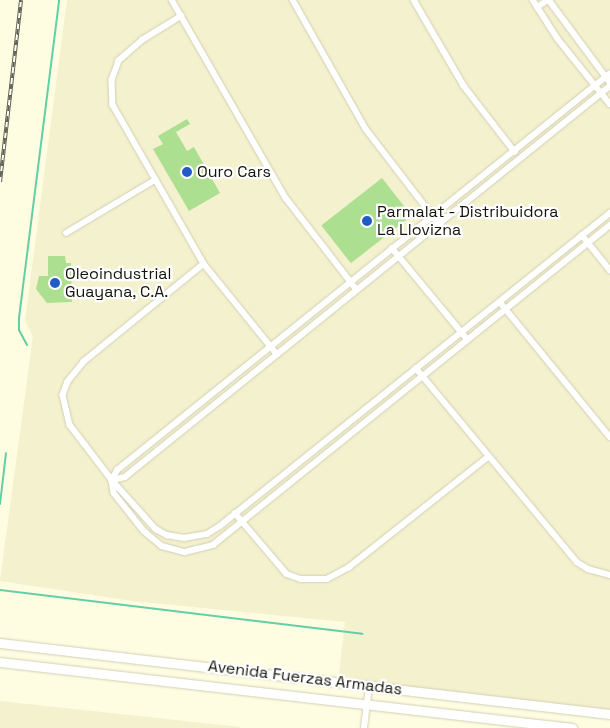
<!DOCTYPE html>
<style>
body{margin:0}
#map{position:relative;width:610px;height:728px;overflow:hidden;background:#fefce1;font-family:"Space Grotesk",sans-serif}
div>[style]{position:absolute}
.built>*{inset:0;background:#f4f1ce}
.stream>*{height:2px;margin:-1px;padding:0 1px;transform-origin:1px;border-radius:1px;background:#63cfa7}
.building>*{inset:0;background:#acdf90;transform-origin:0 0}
.roads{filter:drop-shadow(0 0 1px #d1cfb5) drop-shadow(0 0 1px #d1cfb5)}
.street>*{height:5.5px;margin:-2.75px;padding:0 2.75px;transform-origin:2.75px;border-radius:2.75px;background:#fff}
.secondary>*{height:9px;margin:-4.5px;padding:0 4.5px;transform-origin:4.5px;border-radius:4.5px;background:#fff}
.rail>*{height:4px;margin-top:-2px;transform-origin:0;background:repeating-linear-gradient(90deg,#fff 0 5.5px,#636253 0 11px);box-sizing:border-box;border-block:1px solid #636253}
.dots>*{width:14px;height:14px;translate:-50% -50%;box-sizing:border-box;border:2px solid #fff;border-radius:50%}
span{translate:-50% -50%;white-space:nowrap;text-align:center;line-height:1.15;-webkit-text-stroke:4.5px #fff;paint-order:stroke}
.poi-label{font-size:16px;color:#15140b}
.left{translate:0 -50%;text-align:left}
.street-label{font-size:16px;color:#15140b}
</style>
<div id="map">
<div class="built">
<div style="clip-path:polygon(67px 0,610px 0,610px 714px,338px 682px,345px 622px,132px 601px,0 581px,33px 336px,25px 321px)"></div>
<div style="clip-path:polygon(0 701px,240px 727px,240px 728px,0 728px)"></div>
</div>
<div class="stream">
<div style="left:27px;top:345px;width:17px;rotate:-118deg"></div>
<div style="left:19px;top:330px;width:12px;rotate:-90deg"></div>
<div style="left:19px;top:318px;width:321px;rotate:-82.8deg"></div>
<div style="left:0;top:504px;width:51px;rotate:-83.3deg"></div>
<div style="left:0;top:590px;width:365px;rotate:6.9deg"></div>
</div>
<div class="building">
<div style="clip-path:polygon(187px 119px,190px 124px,176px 132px,187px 151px,194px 147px,220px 193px,189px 211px,153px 149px,163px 144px,158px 136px)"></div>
<div style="left:382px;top:178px;width:48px;height:77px;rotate:52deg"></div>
<div style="clip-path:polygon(48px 256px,65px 256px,66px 263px,71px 263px,72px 302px,47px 303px,36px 289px,39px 276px,48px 276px)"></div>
</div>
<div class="roads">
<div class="street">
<div style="left:172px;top:0;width:228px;rotate:60.1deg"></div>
<div style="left:286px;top:198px;width:116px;rotate:52.3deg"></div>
<div style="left:293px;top:0;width:148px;rotate:60.5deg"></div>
<div style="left:366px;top:129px;width:120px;rotate:52.5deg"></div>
<div style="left:414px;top:0;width:99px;rotate:59.8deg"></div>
<div style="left:464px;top:86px;width:83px;rotate:52.3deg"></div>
<div style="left:533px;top:0;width:46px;rotate:57.3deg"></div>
<div style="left:558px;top:39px;width:83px;rotate:51.3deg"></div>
<div style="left:549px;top:0;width:102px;rotate:53.4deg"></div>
<div style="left:537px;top:7px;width:13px;rotate:-32deg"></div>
<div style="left:182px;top:16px;width:46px;rotate:148.4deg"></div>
<div style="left:143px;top:40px;width:32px;rotate:139deg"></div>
<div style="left:119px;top:61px;width:20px;rotate:110deg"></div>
<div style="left:112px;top:80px;width:25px;rotate:88deg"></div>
<div style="left:113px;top:105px;width:183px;rotate:60.2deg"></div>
<div style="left:204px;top:264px;width:116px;rotate:51deg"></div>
<div style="left:610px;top:74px;width:632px;rotate:141.17deg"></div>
<div style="left:118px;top:470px;width:12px;rotate:121deg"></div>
<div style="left:112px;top:480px;width:13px;rotate:81deg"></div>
<div style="left:114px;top:493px;width:48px;rotate:51.7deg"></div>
<div style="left:144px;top:531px;width:23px;rotate:40deg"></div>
<div style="left:162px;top:546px;width:24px;rotate:15deg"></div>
<div style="left:185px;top:552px;width:29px;rotate:-14deg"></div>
<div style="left:213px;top:545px;width:510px;rotate:-38.87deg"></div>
<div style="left:66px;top:233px;width:104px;rotate:-30.8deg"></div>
<div style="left:582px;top:235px;width:45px;rotate:51.3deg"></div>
<div style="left:392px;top:248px;width:119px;rotate:50.4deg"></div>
<div style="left:204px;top:264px;width:155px;rotate:140.8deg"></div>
<div style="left:84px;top:362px;width:26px;rotate:129deg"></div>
<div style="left:68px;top:382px;width:14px;rotate:111deg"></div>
<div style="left:63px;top:395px;width:31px;rotate:77deg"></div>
<div style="left:70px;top:425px;width:69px;rotate:52.6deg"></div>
<div style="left:112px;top:480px;width:66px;rotate:48.1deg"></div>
<div style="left:156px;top:529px;width:13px;rotate:29deg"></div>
<div style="left:167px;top:535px;width:17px;rotate:10deg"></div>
<div style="left:184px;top:538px;width:23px;rotate:-10deg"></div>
<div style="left:207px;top:534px;width:15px;rotate:-32deg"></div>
<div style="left:220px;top:526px;width:500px;rotate:-38.75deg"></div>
<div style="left:500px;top:302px;width:174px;rotate:50.8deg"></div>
<div style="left:416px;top:368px;width:252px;rotate:50.3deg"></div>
<div style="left:577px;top:562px;width:13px;rotate:32deg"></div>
<div style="left:588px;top:569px;width:23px;rotate:15deg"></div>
<div style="left:112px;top:480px;width:13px;rotate:-13deg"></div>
<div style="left:125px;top:477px;width:623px;rotate:-38.88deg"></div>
<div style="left:235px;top:513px;width:80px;rotate:49.6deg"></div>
<div style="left:287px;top:574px;width:15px;rotate:20deg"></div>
<div style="left:301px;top:579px;width:26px"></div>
<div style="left:327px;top:579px;width:24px;rotate:-28deg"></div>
<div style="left:348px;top:568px;width:179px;rotate:-38.4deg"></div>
<div style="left:364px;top:728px;width:42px;rotate:-83.2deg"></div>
</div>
<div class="secondary">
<div style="left:0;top:643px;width:614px;rotate:6.64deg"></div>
<div style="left:0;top:662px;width:576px;rotate:6.58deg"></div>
</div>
</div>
<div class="rail">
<div style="left:0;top:182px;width:183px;rotate:-83.4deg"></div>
</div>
<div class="dots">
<div style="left:187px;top:172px;background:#215bc8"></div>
<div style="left:367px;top:221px;background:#215bc8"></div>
<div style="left:55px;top:283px;background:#215bc8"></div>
</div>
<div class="poi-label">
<span class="left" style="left:197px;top:172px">Ouro Cars</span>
<span class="left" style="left:377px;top:221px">Parmalat - Distribuidora<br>La Llovizna</span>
<span class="left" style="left:65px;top:283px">Oleoindustrial<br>Guayana, C.A.</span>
</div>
<div class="street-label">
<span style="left:305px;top:678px;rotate:7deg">Avenida Fuerzas Armadas</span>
</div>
</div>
